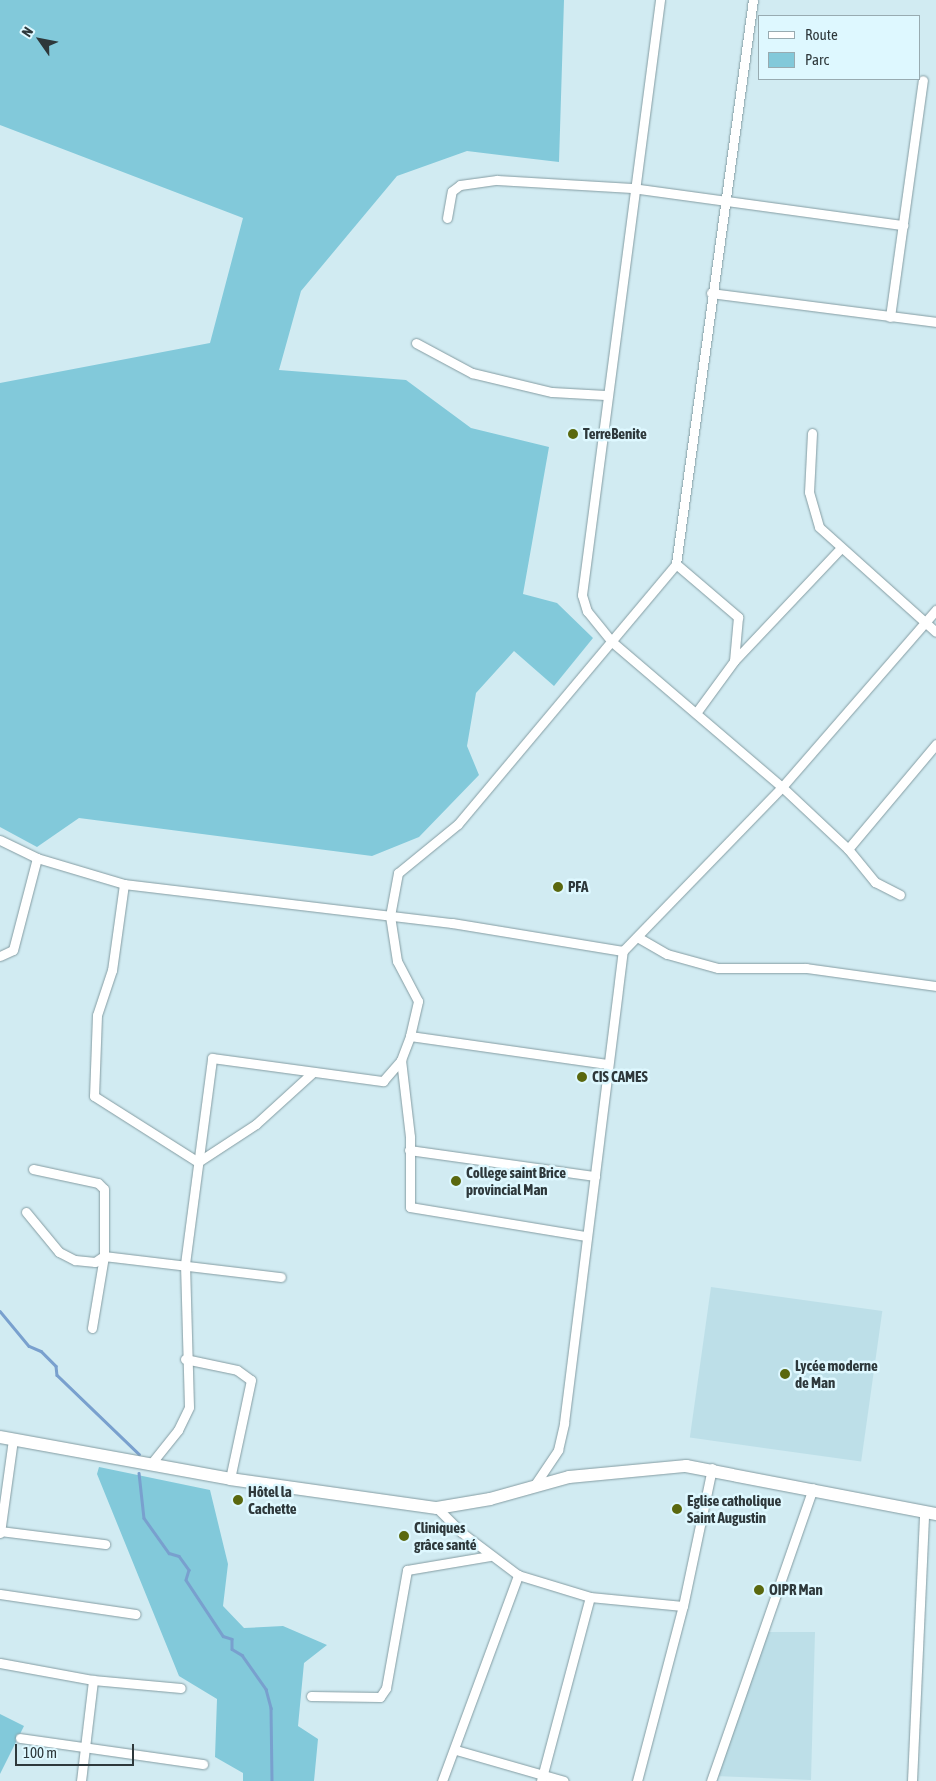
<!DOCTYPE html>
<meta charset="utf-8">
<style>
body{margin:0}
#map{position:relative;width:936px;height:1781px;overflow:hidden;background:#d1ebf2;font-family:"Asap Condensed",sans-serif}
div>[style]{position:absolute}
.built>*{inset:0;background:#bddfe8;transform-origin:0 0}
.green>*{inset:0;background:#82c9da}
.stream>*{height:2.5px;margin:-1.25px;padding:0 1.25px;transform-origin:1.25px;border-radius:1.25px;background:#79a0ce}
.roads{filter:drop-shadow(0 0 1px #849ca2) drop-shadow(0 0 1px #849ca2)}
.minor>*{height:9px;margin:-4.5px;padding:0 4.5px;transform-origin:4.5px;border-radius:4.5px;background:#fff}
.secondary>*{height:12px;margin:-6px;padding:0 6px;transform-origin:6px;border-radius:6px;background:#fff}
.dots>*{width:14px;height:14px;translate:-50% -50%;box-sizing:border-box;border:2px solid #def8ff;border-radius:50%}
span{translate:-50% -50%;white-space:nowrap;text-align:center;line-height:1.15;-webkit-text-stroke:5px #def8ff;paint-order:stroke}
.poi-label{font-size:15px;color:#2e383b;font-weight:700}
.left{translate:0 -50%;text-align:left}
.legend{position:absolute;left:758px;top:15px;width:162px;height:65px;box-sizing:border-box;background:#def8ff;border:1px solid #98abb1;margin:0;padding:6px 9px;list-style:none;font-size:15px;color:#2e383b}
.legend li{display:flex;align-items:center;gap:10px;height:25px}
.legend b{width:25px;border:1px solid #98abb1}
.north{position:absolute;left:15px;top:15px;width:50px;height:50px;-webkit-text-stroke:4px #def8ff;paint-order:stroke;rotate:303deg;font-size:14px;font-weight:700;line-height:20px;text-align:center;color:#2e383b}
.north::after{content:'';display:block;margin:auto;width:18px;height:22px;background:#2e383b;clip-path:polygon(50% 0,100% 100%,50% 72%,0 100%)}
.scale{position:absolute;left:15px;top:1744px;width:119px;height:22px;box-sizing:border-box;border:2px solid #2e383b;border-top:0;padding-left:6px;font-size:15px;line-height:18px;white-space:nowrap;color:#2e383b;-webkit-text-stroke:4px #def8ff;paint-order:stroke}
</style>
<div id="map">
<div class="built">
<div style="left:711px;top:1287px;width:173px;height:152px;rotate:8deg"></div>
<div style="clip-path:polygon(766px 1632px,815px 1632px,811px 1780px,715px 1776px)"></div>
</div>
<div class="green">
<div style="clip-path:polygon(0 0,564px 0,559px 162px,467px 151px,397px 176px,301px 291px,279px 370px,406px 380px,471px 428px,549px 447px,523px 594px,557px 603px,593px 638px,554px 686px,514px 651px,476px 693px,467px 746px,479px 775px,419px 837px,372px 856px,79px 818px,37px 847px,0 827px,0 383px,210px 343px,243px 218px,0 125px)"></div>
<div style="clip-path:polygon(99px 1467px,210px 1490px,228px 1564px,223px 1606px,244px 1628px,283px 1626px,327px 1645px,304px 1663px,298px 1726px,318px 1739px,314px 1781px,243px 1781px,243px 1773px,215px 1757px,217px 1699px,179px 1676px,97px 1474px)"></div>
<div style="clip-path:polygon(0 1714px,24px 1726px,0 1774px)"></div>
</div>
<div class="stream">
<div style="left:0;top:1311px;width:45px;rotate:50.4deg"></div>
<div style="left:29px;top:1346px;width:13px;rotate:23deg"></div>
<div style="left:41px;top:1351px;width:21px;rotate:45deg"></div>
<div style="left:56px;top:1366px;width:9px;rotate:84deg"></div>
<div style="left:57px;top:1375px;width:114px;rotate:43.9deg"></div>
<div style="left:139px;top:1473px;width:45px;rotate:83.7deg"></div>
<div style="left:144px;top:1518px;width:43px;rotate:54.5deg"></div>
<div style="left:169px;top:1553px;width:10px;rotate:17deg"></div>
<div style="left:179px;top:1556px;width:17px;rotate:54deg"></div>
<div style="left:189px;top:1570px;width:10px;rotate:107deg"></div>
<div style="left:186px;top:1580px;width:67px;rotate:56.5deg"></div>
<div style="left:223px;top:1636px;width:9px;rotate:18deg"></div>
<div style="left:232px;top:1639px;width:10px;rotate:90deg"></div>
<div style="left:232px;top:1649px;width:12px;rotate:31deg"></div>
<div style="left:242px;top:1655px;width:42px;rotate:54.8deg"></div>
<div style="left:266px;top:1689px;width:20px;rotate:75deg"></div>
<div style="left:271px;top:1708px;width:73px;rotate:89.2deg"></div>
</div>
<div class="roads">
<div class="minor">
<div style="left:660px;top:0;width:600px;rotate:97.47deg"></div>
<div style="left:582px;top:595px;width:17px;rotate:73deg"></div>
<div style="left:587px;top:611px;width:38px;rotate:51deg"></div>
<div style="left:611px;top:641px;width:225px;rotate:40.5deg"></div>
<div style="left:782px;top:787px;width:91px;rotate:43.2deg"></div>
<div style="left:848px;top:849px;width:43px;rotate:50.7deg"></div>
<div style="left:875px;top:882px;width:28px;rotate:27deg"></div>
<div style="left:447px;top:218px;width:27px;rotate:-80deg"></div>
<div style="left:452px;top:191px;width:10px;rotate:-37deg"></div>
<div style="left:460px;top:185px;width:37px;rotate:-8deg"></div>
<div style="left:497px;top:180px;width:135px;rotate:3.4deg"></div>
<div style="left:632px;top:188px;width:274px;rotate:7.8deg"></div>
<div style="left:711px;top:293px;width:227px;rotate:7.3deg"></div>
<div style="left:890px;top:317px;width:239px;rotate:-82.1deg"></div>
<div style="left:416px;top:343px;width:64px;rotate:28.2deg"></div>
<div style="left:472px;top:373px;width:82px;rotate:13.4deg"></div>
<div style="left:552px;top:392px;width:53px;rotate:3.2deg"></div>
<div style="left:812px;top:433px;width:59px;rotate:92.9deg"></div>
<div style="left:809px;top:492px;width:36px;rotate:74deg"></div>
<div style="left:819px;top:527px;width:157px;rotate:41.9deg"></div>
<div style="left:676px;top:564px;width:82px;rotate:40.5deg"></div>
<div style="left:738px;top:617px;width:44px;rotate:95.2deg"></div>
<div style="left:696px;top:713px;width:64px;rotate:-53.8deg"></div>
<div style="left:734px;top:661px;width:153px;rotate:-46.6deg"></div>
<div style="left:0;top:840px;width:41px;rotate:25.9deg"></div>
<div style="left:37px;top:858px;width:91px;rotate:16.6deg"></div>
<div style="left:124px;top:884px;width:330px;rotate:6.8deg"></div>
<div style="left:452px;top:923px;width:173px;rotate:9.3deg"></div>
<div style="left:848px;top:849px;width:137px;rotate:-50deg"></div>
<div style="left:124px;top:884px;width:87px;rotate:97.9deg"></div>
<div style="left:112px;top:970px;width:47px;rotate:108.4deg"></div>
<div style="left:97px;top:1015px;width:81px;rotate:92.1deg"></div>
<div style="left:94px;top:1096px;width:123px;rotate:32.4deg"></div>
<div style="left:198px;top:1162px;width:69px;rotate:-33.2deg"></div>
<div style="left:256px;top:1124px;width:76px;rotate:-42.3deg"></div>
<div style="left:639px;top:938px;width:32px;rotate:30deg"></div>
<div style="left:667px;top:954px;width:53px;rotate:15.4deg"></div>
<div style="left:718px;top:968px;width:88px"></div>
<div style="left:806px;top:968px;width:131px;rotate:7.9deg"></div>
<div style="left:0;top:956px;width:14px;rotate:-25deg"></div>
<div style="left:13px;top:950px;width:95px;rotate:-75.4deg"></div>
<div style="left:410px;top:1036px;width:36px;rotate:-77deg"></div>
<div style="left:418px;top:1001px;width:45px;rotate:-117.7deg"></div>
<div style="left:397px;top:961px;width:46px;rotate:-98.8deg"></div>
<div style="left:390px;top:916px;width:44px;rotate:-79.5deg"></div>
<div style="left:398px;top:873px;width:77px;rotate:-39.2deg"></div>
<div style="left:458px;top:824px;width:339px;rotate:-50deg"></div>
<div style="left:676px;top:564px;width:569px;rotate:-82.23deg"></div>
<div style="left:401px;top:1060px;width:78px;rotate:83.3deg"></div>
<div style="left:410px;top:1137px;width:70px;rotate:90deg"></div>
<div style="left:410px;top:1207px;width:177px;rotate:9.4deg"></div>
<div style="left:409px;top:1150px;width:188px;rotate:8deg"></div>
<div style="left:33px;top:1169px;width:66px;rotate:12.2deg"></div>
<div style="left:98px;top:1183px;width:8px;rotate:45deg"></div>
<div style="left:104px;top:1189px;width:67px;rotate:90deg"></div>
<div style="left:104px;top:1256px;width:73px;rotate:99.5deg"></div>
<div style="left:26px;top:1212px;width:52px;rotate:50.5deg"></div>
<div style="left:59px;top:1252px;width:18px;rotate:27deg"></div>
<div style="left:75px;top:1260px;width:20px;rotate:6deg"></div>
<div style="left:95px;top:1262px;width:11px;rotate:-34deg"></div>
<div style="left:104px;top:1256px;width:178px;rotate:6.8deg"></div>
<div style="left:185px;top:1359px;width:53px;rotate:11.9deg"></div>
<div style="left:237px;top:1370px;width:17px;rotate:36deg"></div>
<div style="left:251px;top:1380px;width:101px;rotate:102deg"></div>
<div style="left:150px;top:1465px;width:45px;rotate:-51.3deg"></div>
<div style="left:178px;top:1430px;width:25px;rotate:-64deg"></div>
<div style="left:189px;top:1407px;width:143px;rotate:-91.6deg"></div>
<div style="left:185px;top:1264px;width:208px;rotate:-82.5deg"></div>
<div style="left:212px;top:1058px;width:173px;rotate:7.7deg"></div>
<div style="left:383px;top:1081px;width:28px;rotate:-49deg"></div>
<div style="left:401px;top:1060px;width:26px;rotate:-69deg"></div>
<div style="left:410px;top:1036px;width:199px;rotate:8.1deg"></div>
<div style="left:536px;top:1483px;width:40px;rotate:-56deg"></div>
<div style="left:558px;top:1450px;width:28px;rotate:-77deg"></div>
<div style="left:564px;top:1423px;width:476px;rotate:-82.9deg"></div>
<div style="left:623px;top:951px;width:228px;rotate:-45.9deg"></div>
<div style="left:782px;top:787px;width:235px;rotate:-49deg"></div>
<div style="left:437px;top:1508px;width:34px;rotate:45deg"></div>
<div style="left:461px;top:1532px;width:71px;rotate:37deg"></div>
<div style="left:518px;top:1575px;width:75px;rotate:17deg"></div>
<div style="left:590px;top:1597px;width:93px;rotate:5.5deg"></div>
<div style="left:0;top:1531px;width:106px;rotate:7.1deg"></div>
<div style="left:0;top:1533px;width:95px;rotate:-82.1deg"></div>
<div style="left:0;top:1594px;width:137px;rotate:8.4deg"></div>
<div style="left:0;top:1663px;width:95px;rotate:10.4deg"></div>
<div style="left:93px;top:1680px;width:88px;rotate:5.2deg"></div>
<div style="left:311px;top:1696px;width:69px;rotate:0.8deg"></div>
<div style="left:380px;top:1697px;width:11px;rotate:-56deg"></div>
<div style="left:386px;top:1688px;width:120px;rotate:-79.9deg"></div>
<div style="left:407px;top:1570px;width:84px;rotate:-9.6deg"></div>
<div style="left:20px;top:1738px;width:185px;rotate:8.1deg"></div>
<div style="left:456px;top:1750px;width:112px;rotate:16deg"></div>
<div style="left:81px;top:1781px;width:102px;rotate:-83.2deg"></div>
<div style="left:442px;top:1781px;width:220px;rotate:-69.7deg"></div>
<div style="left:541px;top:1781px;width:190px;rotate:-75.1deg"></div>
<div style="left:637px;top:1781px;width:181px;rotate:-75.3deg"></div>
<div style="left:683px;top:1606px;width:141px;rotate:-78.1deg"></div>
<div style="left:711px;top:1781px;width:310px;rotate:-70.8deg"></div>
<div style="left:912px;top:1781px;width:269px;rotate:-87.4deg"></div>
</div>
<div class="secondary">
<div style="left:0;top:1437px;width:234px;rotate:10.3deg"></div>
<div style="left:230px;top:1479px;width:209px;rotate:8deg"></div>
<div style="left:437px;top:1508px;width:54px;rotate:-9.6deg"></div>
<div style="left:490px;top:1499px;width:82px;rotate:-15.6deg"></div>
<div style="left:569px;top:1477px;width:118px;rotate:-5.4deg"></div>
<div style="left:686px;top:1466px;width:255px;rotate:10.9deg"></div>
</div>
</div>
<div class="dots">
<div style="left:573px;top:434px;background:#5a680f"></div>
<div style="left:558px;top:887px;background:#5a680f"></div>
<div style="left:582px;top:1077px;background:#5a680f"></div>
<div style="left:456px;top:1181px;background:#5a680f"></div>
<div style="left:785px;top:1374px;background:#5a680f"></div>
<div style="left:238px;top:1500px;background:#5a680f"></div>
<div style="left:677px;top:1509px;background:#5a680f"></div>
<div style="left:404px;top:1536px;background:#5a680f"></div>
<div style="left:759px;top:1590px;background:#5a680f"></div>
</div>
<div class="poi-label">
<span class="left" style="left:583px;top:434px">TerreBenite</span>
<span class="left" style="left:568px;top:887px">PFA</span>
<span class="left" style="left:592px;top:1077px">CIS CAMES</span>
<span class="left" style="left:466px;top:1181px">College saint Brice<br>provincial Man</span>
<span class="left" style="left:795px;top:1374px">Lycée moderne<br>de Man</span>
<span class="left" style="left:248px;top:1500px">Hôtel la<br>Cachette</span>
<span class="left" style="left:687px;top:1509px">Eglise catholique<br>Saint Augustin</span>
<span class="left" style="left:414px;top:1536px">Cliniques<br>grâce santé</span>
<span class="left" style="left:769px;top:1590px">OIPR Man</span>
</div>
<ul class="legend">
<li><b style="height:6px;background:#fff"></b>Route</li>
<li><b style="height:14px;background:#82c9da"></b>Parc</li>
</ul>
<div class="north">N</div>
<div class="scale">100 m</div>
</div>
